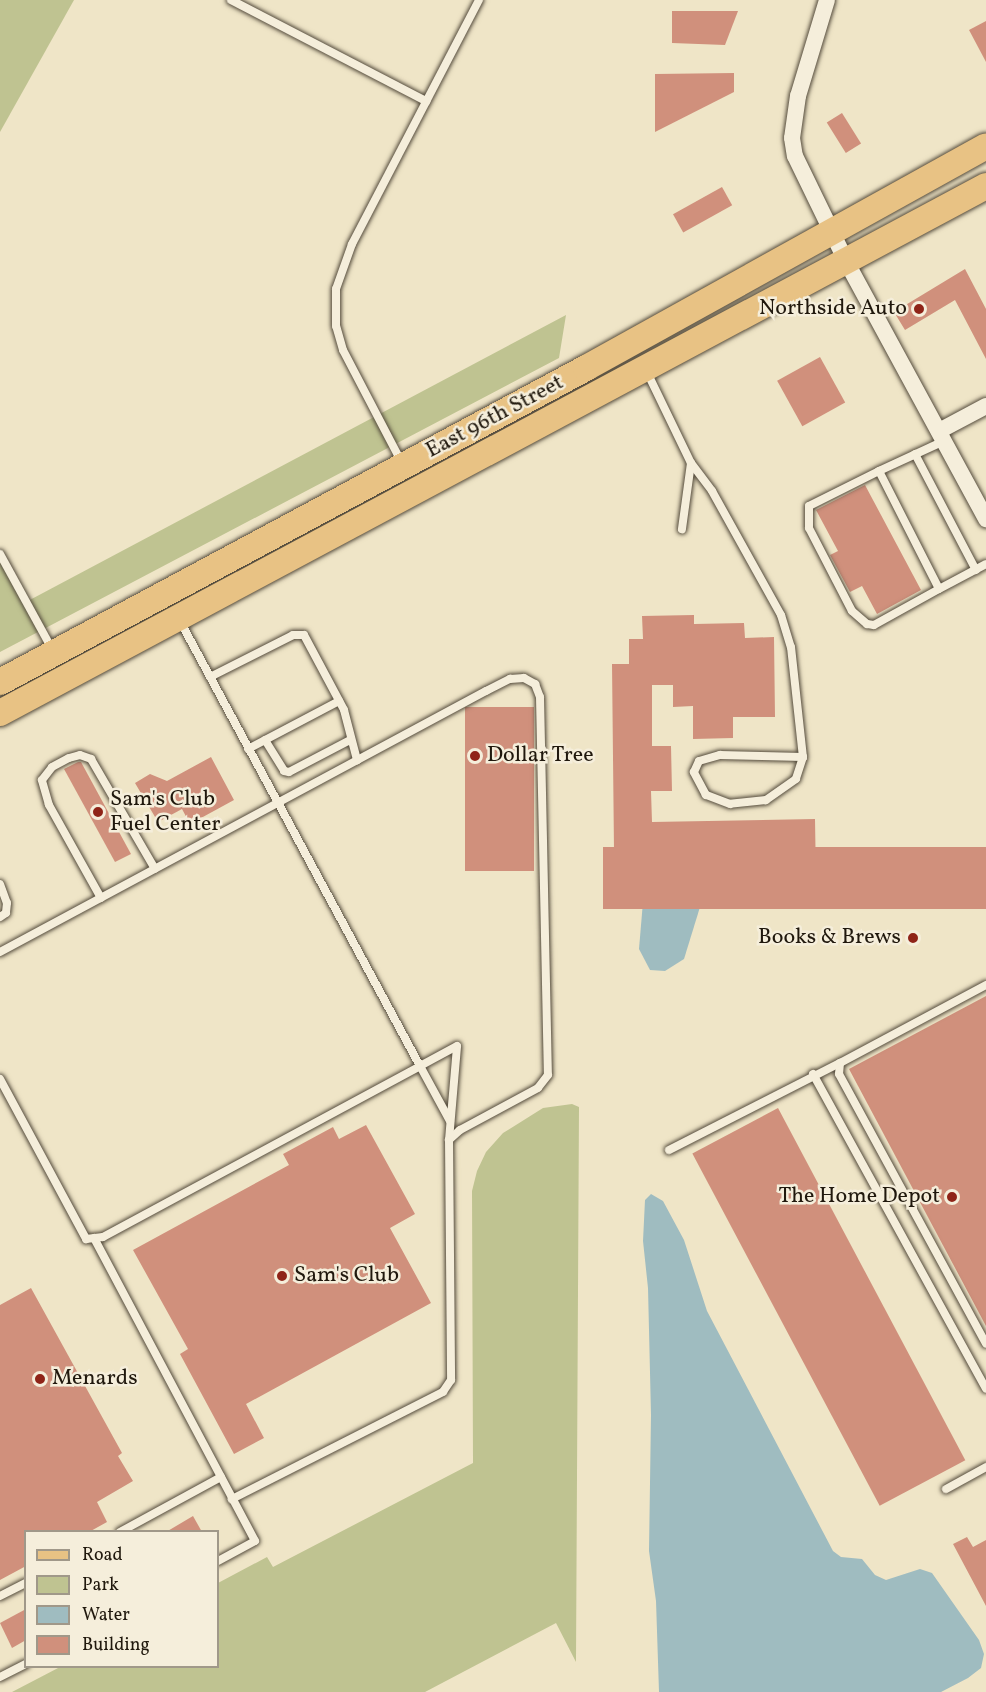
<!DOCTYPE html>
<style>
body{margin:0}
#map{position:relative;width:986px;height:1692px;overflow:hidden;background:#efe5c7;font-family:Vollkorn,serif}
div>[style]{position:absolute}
.green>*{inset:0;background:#bfc391}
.water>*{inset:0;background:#9fbcc0}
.building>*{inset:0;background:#d0907c;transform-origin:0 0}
.roads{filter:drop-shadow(0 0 2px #544b3c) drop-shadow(0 0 2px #544b3c)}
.lane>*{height:8px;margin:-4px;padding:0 4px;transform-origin:4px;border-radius:4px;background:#f5eedb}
.street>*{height:16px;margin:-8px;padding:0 8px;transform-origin:8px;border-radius:8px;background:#f5eedb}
.primary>*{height:26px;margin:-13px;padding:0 13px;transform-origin:13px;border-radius:13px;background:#e8c284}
.dots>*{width:16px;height:16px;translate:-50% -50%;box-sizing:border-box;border:3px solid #f5eedb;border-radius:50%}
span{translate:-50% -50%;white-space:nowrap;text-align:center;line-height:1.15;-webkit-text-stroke:5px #f5eedb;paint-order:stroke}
.poi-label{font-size:22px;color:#20180d}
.right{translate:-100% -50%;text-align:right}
.left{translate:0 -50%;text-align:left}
.street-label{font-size:22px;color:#20180d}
.legend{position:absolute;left:24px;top:1530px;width:195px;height:138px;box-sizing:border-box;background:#f5eedb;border:2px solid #a09889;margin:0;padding:8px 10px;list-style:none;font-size:18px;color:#20180d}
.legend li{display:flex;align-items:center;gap:12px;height:30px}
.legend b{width:30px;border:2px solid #a09889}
</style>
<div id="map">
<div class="green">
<div style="clip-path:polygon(0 0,74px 0,0 132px)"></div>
<div style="clip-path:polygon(566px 315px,559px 358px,0 652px,0 554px,26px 602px)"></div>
<div style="clip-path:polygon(572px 1104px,579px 1107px,576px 1662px,556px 1623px,425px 1692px,12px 1692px,60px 1667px,218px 1666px,218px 1583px,267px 1557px,273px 1567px,473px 1463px,472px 1191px,477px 1171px,486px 1152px,503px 1133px,543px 1108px)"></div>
</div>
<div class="water">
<div style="clip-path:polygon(668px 864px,686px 876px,699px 892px,700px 907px,684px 959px,665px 971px,650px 970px,639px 949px,645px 878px,656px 867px)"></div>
<div style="clip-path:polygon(651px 1194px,663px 1201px,684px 1240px,707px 1311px,833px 1551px,841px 1557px,862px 1559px,875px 1575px,886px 1580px,920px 1569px,932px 1573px,979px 1640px,984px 1654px,981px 1668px,968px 1678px,941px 1692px,659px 1692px,656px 1601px,649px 1551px,651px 1415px,648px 1288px,643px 1241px,645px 1200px)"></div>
</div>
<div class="building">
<div style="clip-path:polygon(672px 11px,738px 11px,725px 45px,672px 43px)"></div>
<div style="clip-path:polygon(986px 21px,986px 62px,969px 30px)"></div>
<div style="clip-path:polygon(734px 73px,734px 92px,655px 132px,655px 74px)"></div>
<div style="left:842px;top:113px;width:36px;height:18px;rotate:58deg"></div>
<div style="left:722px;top:187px;width:21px;height:56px;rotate:61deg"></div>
<div style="clip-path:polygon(965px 269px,986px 309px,986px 359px,955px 300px,905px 330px,894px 312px)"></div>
<div style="left:820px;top:357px;width:52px;height:49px;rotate:61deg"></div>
<div style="clip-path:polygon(865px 485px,921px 590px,877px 614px,862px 586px,850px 592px,830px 555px,838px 551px,816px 510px)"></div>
<div style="clip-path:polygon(694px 615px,694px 624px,744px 623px,745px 638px,774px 637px,775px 717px,733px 717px,733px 738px,693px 739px,693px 706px,673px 707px,673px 685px,652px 685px,652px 746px,671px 746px,672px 791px,651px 791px,652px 822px,815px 819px,816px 880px,694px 882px,694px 856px,633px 857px,633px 850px,614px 850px,612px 664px,629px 664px,629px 639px,643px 639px,642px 616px)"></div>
<div style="left:534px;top:707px;width:164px;height:69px;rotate:90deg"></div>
<div style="clip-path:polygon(211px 757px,234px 800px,190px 824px,182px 809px,158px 822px,135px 783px,150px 774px,167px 781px)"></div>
<div style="clip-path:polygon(78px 762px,81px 762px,131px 854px,115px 862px,64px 769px)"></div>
<div style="left:986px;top:847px;width:62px;height:383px;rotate:90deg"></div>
<div style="clip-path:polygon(986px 996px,986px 1326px,849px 1069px)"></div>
<div style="left:778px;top:1108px;width:399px;height:97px;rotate:62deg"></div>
<div style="clip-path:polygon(366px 1125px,415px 1214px,390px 1228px,431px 1303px,246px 1404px,264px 1438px,234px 1454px,180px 1354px,188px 1349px,133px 1250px,289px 1165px,283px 1154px,333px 1127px,339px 1139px)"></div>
<div style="clip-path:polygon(31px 1288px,122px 1453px,118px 1456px,133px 1481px,97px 1502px,107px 1522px,89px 1532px,26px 1532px,26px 1566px,0 1580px,0 1305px)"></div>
<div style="clip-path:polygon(193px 1516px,202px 1532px,166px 1532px)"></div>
<div style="clip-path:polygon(967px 1537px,973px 1547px,986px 1540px,986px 1606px,953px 1544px)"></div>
<div style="clip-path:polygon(26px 1609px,26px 1640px,12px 1648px,0 1623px)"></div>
</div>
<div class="roads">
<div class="lane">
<div style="left:231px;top:0;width:220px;rotate:27.4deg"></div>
<div style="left:647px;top:372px;width:101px;rotate:64.2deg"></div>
<div style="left:691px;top:463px;width:67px;rotate:97.8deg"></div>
<div style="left:944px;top:441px;width:72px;rotate:155.2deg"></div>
<div style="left:879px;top:471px;width:132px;rotate:63deg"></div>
<div style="left:939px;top:589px;width:53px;rotate:-28deg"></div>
<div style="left:915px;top:454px;width:131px;rotate:62.3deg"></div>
<div style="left:402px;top:463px;width:127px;rotate:-117.6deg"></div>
<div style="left:343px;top:350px;width:25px;rotate:-106deg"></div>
<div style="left:336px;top:326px;width:37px;rotate:-90deg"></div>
<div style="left:336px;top:289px;width:48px;rotate:-70.4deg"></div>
<div style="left:352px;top:244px;width:275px;rotate:-62.5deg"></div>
<div style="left:691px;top:463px;width:35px;rotate:53deg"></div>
<div style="left:712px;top:491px;width:142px;rotate:60.9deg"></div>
<div style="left:781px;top:615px;width:34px;rotate:73deg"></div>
<div style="left:791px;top:647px;width:111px;rotate:83.8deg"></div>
<div style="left:803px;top:757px;width:23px;rotate:108deg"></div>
<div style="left:796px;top:779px;width:37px;rotate:145deg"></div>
<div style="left:766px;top:800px;width:36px;rotate:174deg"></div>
<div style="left:730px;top:804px;width:26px;rotate:-159deg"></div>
<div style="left:706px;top:795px;width:26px;rotate:-118deg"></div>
<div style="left:694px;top:772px;width:12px;rotate:-66deg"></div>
<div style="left:699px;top:761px;width:22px;rotate:-16deg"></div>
<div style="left:720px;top:755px;width:83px;rotate:1.4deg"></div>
<div style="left:879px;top:471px;width:78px;rotate:153.4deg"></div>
<div style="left:809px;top:506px;width:22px;rotate:90deg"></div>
<div style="left:809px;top:528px;width:93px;rotate:62.6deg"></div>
<div style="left:852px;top:611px;width:20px;rotate:41deg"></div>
<div style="left:867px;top:624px;width:7px;rotate:8deg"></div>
<div style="left:874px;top:625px;width:74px;rotate:-29deg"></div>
<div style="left:0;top:554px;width:111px;rotate:61.3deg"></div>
<div style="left:210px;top:677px;width:93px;rotate:-26.8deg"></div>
<div style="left:293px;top:635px;width:11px"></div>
<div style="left:304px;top:635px;width:85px;rotate:61.9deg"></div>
<div style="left:344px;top:710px;width:52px;rotate:75.4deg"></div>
<div style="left:265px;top:740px;width:36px;rotate:58deg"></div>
<div style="left:284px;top:771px;width:5px;rotate:11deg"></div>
<div style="left:289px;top:772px;width:69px;rotate:-27.7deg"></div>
<div style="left:248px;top:749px;width:103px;rotate:-27.8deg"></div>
<div style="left:0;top:884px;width:20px;rotate:70deg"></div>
<div style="left:7px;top:903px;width:10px;rotate:96deg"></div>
<div style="left:6px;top:913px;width:7px;rotate:146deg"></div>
<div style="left:101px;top:898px;width:107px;rotate:-119.2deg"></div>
<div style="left:49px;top:805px;width:26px;rotate:-106deg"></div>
<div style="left:42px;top:780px;width:16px;rotate:-52deg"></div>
<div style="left:52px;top:767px;width:19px;rotate:-28deg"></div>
<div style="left:69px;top:758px;width:11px;rotate:-15deg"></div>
<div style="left:80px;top:755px;width:12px;rotate:20deg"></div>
<div style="left:91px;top:759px;width:127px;rotate:59.8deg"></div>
<div style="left:0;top:952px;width:552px;rotate:-28.24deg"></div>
<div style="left:486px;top:691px;width:27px;rotate:-27deg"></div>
<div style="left:510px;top:679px;width:14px;rotate:-4deg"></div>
<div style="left:524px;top:678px;width:13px;rotate:29deg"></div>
<div style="left:535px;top:684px;width:14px;rotate:69deg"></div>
<div style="left:540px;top:697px;width:378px;rotate:88.8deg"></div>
<div style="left:548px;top:1075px;width:16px;rotate:128deg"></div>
<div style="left:538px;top:1088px;width:89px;rotate:151.7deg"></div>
<div style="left:460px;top:1130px;width:15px;rotate:138deg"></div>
<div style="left:449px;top:1140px;width:240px;rotate:89.5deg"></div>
<div style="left:451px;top:1380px;width:14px;rotate:124deg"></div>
<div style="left:443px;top:1392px;width:237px;rotate:153.1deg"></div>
<div style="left:986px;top:985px;width:166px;rotate:151.9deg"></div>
<div style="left:840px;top:1063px;width:11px;rotate:95deg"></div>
<div style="left:839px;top:1074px;width:307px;rotate:61.4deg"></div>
<div style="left:813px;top:1074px;width:359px;rotate:61.2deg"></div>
<div style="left:0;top:1079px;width:182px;rotate:61.7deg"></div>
<div style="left:86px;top:1239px;width:17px;rotate:-7deg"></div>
<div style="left:103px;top:1237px;width:360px;rotate:-28.3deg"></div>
<div style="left:420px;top:1066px;width:506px;rotate:-118.34deg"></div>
<div style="left:450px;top:1121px;width:63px;rotate:-118.6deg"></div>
<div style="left:420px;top:1066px;width:42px;rotate:-28.4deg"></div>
<div style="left:449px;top:1140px;width:94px;rotate:-85.1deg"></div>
<div style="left:669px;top:1150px;width:192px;rotate:-27deg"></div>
<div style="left:94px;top:1238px;width:343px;rotate:62deg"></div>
<div style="left:255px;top:1541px;width:42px;rotate:151.6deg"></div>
<div style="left:946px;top:1489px;width:46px;rotate:-28.8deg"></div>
<div style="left:120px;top:1532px;width:115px;rotate:-28.6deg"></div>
<div style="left:0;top:1596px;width:29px;rotate:-27deg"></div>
<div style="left:0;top:1677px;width:29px;rotate:-27deg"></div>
</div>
<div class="street">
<div style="left:827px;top:0;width:100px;rotate:106.8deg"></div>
<div style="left:798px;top:96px;width:42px;rotate:98.1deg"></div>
<div style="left:792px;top:138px;width:18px;rotate:81deg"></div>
<div style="left:795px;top:156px;width:117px;rotate:64.1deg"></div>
<div style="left:846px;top:261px;width:294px;rotate:61.5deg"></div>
<div style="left:939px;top:431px;width:53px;rotate:-28deg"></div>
</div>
<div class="primary">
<div style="left:0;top:682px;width:665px;rotate:-28.18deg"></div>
<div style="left:586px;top:368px;width:457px;rotate:-29deg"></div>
<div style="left:0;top:713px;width:1118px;rotate:-28.12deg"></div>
</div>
</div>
<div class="dots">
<div style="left:919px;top:309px;background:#8f2418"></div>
<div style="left:475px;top:756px;background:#8f2418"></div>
<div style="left:98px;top:812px;background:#8f2418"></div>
<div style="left:913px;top:938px;background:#8f2418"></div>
<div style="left:952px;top:1197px;background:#8f2418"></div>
<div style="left:282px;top:1276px;background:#8f2418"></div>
<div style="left:40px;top:1379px;background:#8f2418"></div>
</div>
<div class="poi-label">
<span class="right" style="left:907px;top:309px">Northside Auto</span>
<span class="left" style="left:487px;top:756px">Dollar Tree</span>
<span class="left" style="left:110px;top:812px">Sam's Club<br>Fuel Center</span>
<span class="right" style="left:901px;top:938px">Books &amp; Brews</span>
<span class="right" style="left:940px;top:1197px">The Home Depot</span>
<span class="left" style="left:294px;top:1276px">Sam's Club</span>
<span class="left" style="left:52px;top:1379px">Menards</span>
</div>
<div class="street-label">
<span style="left:495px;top:417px;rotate:-28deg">East 96th Street</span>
</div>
<ul class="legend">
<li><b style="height:8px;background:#e8c284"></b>Road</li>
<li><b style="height:16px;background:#bfc391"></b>Park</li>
<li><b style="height:16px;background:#9fbcc0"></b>Water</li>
<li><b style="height:16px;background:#d0907c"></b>Building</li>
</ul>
</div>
